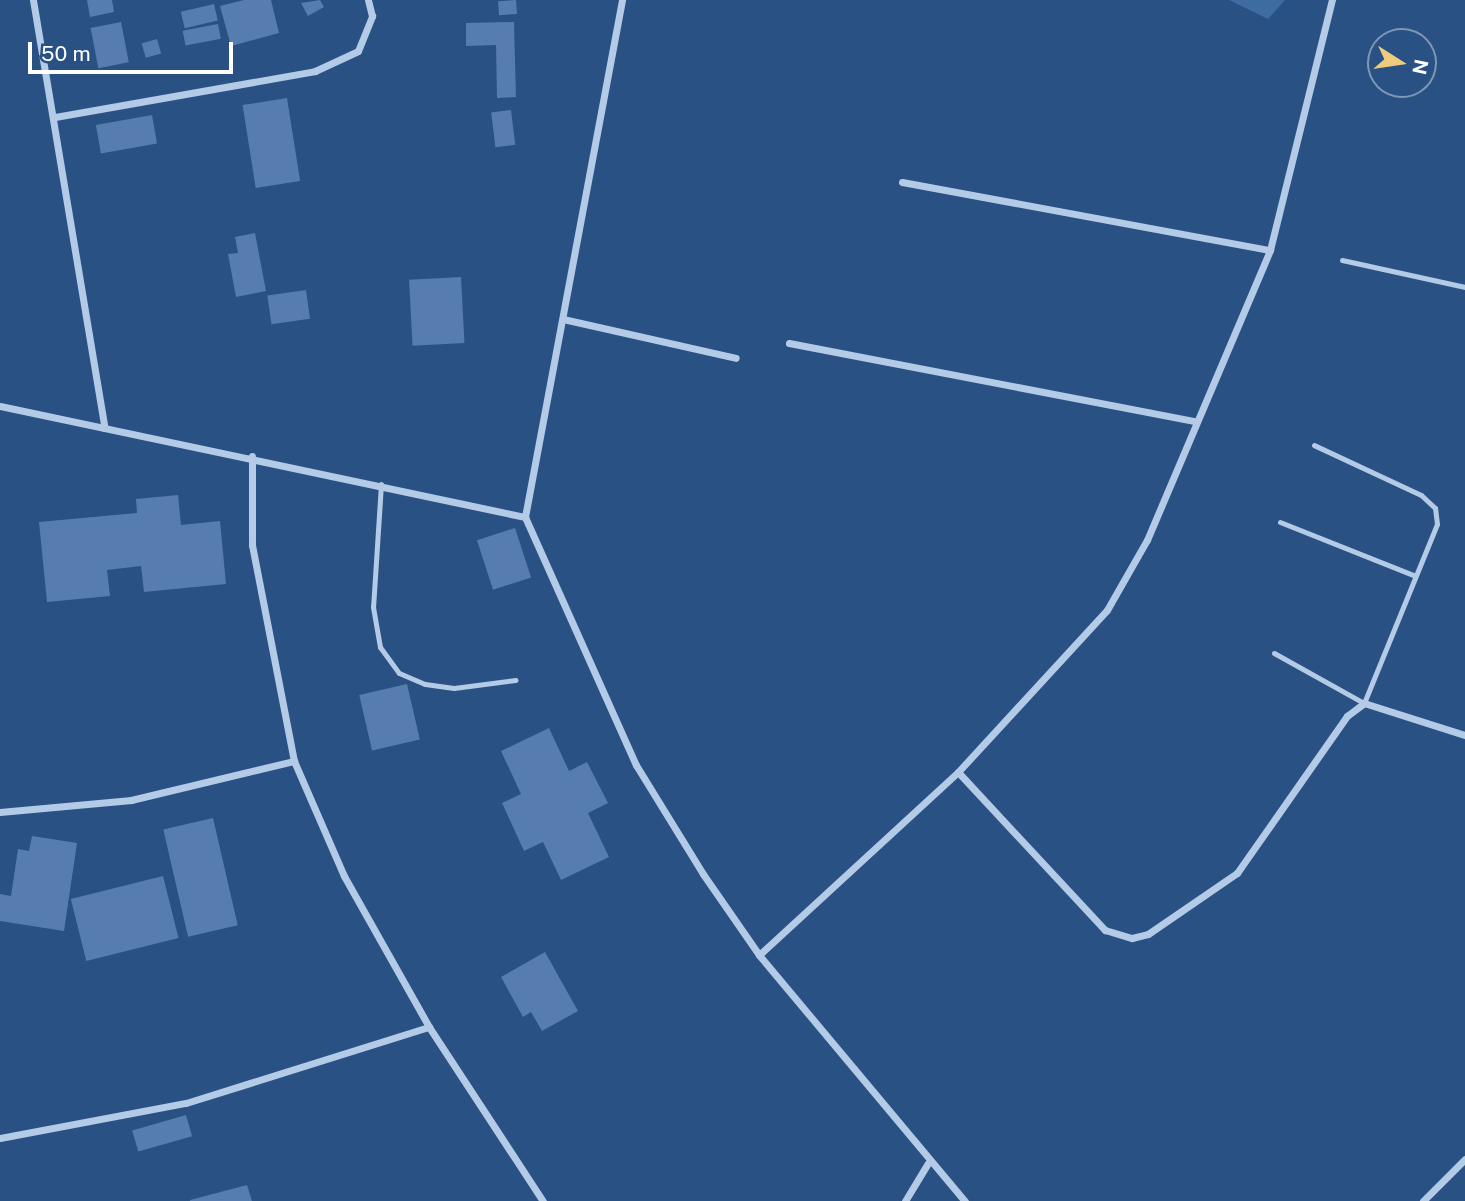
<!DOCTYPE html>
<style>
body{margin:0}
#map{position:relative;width:1465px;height:1201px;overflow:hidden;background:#295184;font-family:"Public Sans",sans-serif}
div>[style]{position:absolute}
.green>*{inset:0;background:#3e6ba0}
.building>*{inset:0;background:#567dad;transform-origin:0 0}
.lane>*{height:5px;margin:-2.5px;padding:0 2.5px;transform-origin:2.5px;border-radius:2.5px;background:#b4cbe7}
.street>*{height:7px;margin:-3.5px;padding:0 3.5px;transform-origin:3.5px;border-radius:3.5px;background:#b4cbe7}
span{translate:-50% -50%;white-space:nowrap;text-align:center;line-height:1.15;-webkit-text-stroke:5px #295184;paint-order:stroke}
.north{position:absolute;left:1367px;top:28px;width:70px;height:70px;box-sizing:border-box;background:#295184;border:2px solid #7f97b5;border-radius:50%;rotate:102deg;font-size:19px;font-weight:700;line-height:28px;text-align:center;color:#fff}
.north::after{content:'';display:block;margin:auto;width:24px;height:32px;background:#eecc7b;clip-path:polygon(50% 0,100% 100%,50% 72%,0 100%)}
.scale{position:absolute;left:28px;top:42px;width:205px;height:32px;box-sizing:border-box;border:4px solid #fff;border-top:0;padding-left:9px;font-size:21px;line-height:24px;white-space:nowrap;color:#fff;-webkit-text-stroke:5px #295184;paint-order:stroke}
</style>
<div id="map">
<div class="green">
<div style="clip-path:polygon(1229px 0,1285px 0,1268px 19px)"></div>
</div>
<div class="building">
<div style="clip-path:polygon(87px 0,112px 0,114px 12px,90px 17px)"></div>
<div style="clip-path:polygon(244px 0,271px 0,279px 33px,231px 46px,220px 6px)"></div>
<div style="clip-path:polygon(320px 0,324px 7px,308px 16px,301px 3px)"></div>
<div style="left:516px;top:0;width:14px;height:18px;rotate:86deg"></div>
<div style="left:214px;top:4px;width:17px;height:34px;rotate:77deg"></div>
<div style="left:121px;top:22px;width:41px;height:31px;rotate:79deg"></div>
<div style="clip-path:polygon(514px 22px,516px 97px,497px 98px,496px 45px,466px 46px,466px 23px)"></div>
<div style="left:218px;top:24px;width:15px;height:36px;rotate:79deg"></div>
<div style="left:157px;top:39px;width:15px;height:16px;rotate:74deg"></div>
<div style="left:287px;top:98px;width:84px;height:45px;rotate:81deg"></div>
<div style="left:511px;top:110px;width:35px;height:20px;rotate:83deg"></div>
<div style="left:152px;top:115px;width:29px;height:57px;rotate:80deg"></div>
<div style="clip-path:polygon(255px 233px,266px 291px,236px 297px,228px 254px,238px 253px,235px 237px)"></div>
<div style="left:461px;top:277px;width:66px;height:52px;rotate:87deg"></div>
<div style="left:306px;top:290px;width:29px;height:39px;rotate:82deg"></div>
<div style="clip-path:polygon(178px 495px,181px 525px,220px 521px,226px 584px,144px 592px,141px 566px,107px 570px,110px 596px,47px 602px,39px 522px,137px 513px,136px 499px)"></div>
<div style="left:515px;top:528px;width:52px;height:40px;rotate:72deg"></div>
<div style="left:407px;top:684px;width:57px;height:49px;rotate:77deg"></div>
<div style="clip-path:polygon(549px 728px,569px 771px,587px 762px,608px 803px,588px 813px,609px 857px,561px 880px,543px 842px,524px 851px,502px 803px,521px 794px,501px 751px)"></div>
<div style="left:213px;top:818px;width:110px;height:51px;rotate:77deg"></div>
<div style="clip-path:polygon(32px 836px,77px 843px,64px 931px,0 921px,0 894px,11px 896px,18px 849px,29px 851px)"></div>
<div style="left:163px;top:876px;width:64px;height:95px;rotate:76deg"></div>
<div style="clip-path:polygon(545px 952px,578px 1011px,542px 1031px,531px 1012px,523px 1017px,501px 977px)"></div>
<div style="left:186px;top:1115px;width:22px;height:56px;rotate:74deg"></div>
<div style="clip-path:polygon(247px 1185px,252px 1201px,190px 1201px,190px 1200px)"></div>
</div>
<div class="lane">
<div style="left:1342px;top:260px;width:126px;rotate:12.4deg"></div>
<div style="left:381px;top:484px;width:123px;rotate:93.7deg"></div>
<div style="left:373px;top:607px;width:41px;rotate:80.1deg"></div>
<div style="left:380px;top:647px;width:32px;rotate:54deg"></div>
<div style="left:399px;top:673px;width:28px;rotate:23deg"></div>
<div style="left:425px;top:684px;width:29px;rotate:8deg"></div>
<div style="left:454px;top:688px;width:62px;rotate:-7.5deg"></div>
<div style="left:1280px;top:522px;width:143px;rotate:21.7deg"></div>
<div style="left:1274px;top:653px;width:103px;rotate:29.1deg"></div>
<div style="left:1364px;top:703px;width:193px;rotate:-67.8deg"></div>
<div style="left:1437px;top:524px;width:16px;rotate:-97deg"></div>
<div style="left:1435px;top:508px;width:19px;rotate:-137deg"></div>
<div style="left:1421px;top:495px;width:118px;rotate:-155deg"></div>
</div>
<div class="street">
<div style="left:33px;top:0;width:434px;rotate:80.5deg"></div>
<div style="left:622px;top:0;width:526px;rotate:100.63deg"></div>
<div style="left:525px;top:517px;width:272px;rotate:65.9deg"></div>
<div style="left:636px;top:765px;width:128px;rotate:58.4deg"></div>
<div style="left:703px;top:874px;width:98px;rotate:55.3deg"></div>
<div style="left:759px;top:955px;width:321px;rotate:50.1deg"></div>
<div style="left:55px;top:117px;width:264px;rotate:-10deg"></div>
<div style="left:315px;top:71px;width:47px;rotate:-24.9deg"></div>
<div style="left:358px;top:51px;width:38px;rotate:-68deg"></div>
<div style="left:372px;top:16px;width:16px;rotate:-104deg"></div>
<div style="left:902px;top:182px;width:374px;rotate:10.5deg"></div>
<div style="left:563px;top:319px;width:177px;rotate:12.7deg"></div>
<div style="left:789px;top:343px;width:413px;rotate:10.9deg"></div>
<div style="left:0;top:406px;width:537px;rotate:11.94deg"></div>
<div style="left:252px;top:456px;width:89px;rotate:90deg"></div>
<div style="left:252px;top:545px;width:220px;rotate:79deg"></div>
<div style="left:294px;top:761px;width:125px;rotate:66.5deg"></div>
<div style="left:344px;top:876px;width:173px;rotate:60.6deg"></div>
<div style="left:429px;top:1027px;width:208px;rotate:56.8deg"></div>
<div style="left:958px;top:772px;width:216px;rotate:47.1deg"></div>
<div style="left:1105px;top:930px;width:28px;rotate:17deg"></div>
<div style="left:1132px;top:938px;width:16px;rotate:-14deg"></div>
<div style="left:1148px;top:934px;width:108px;rotate:-34.4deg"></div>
<div style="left:1237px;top:873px;width:192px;rotate:-55deg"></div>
<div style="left:1347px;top:716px;width:21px;rotate:-37deg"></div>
<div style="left:1364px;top:703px;width:106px;rotate:17.6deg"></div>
<div style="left:0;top:812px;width:132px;rotate:-5.2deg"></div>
<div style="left:131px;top:800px;width:168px;rotate:-13.5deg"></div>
<div style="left:759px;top:955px;width:270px;rotate:-42.6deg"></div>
<div style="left:958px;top:772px;width:220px;rotate:-47.4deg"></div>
<div style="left:1107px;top:610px;width:81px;rotate:-60.3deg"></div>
<div style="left:1147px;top:540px;width:315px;rotate:-67deg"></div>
<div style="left:1270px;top:250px;width:258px;rotate:-76.1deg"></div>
<div style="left:0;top:1138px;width:189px;rotate:-10.7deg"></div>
<div style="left:186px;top:1103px;width:255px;rotate:-17.4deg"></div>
<div style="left:905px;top:1201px;width:44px;rotate:-58.8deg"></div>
<div style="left:1423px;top:1201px;width:59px;rotate:-45deg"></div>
</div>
<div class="north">N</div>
<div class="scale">50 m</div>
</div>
